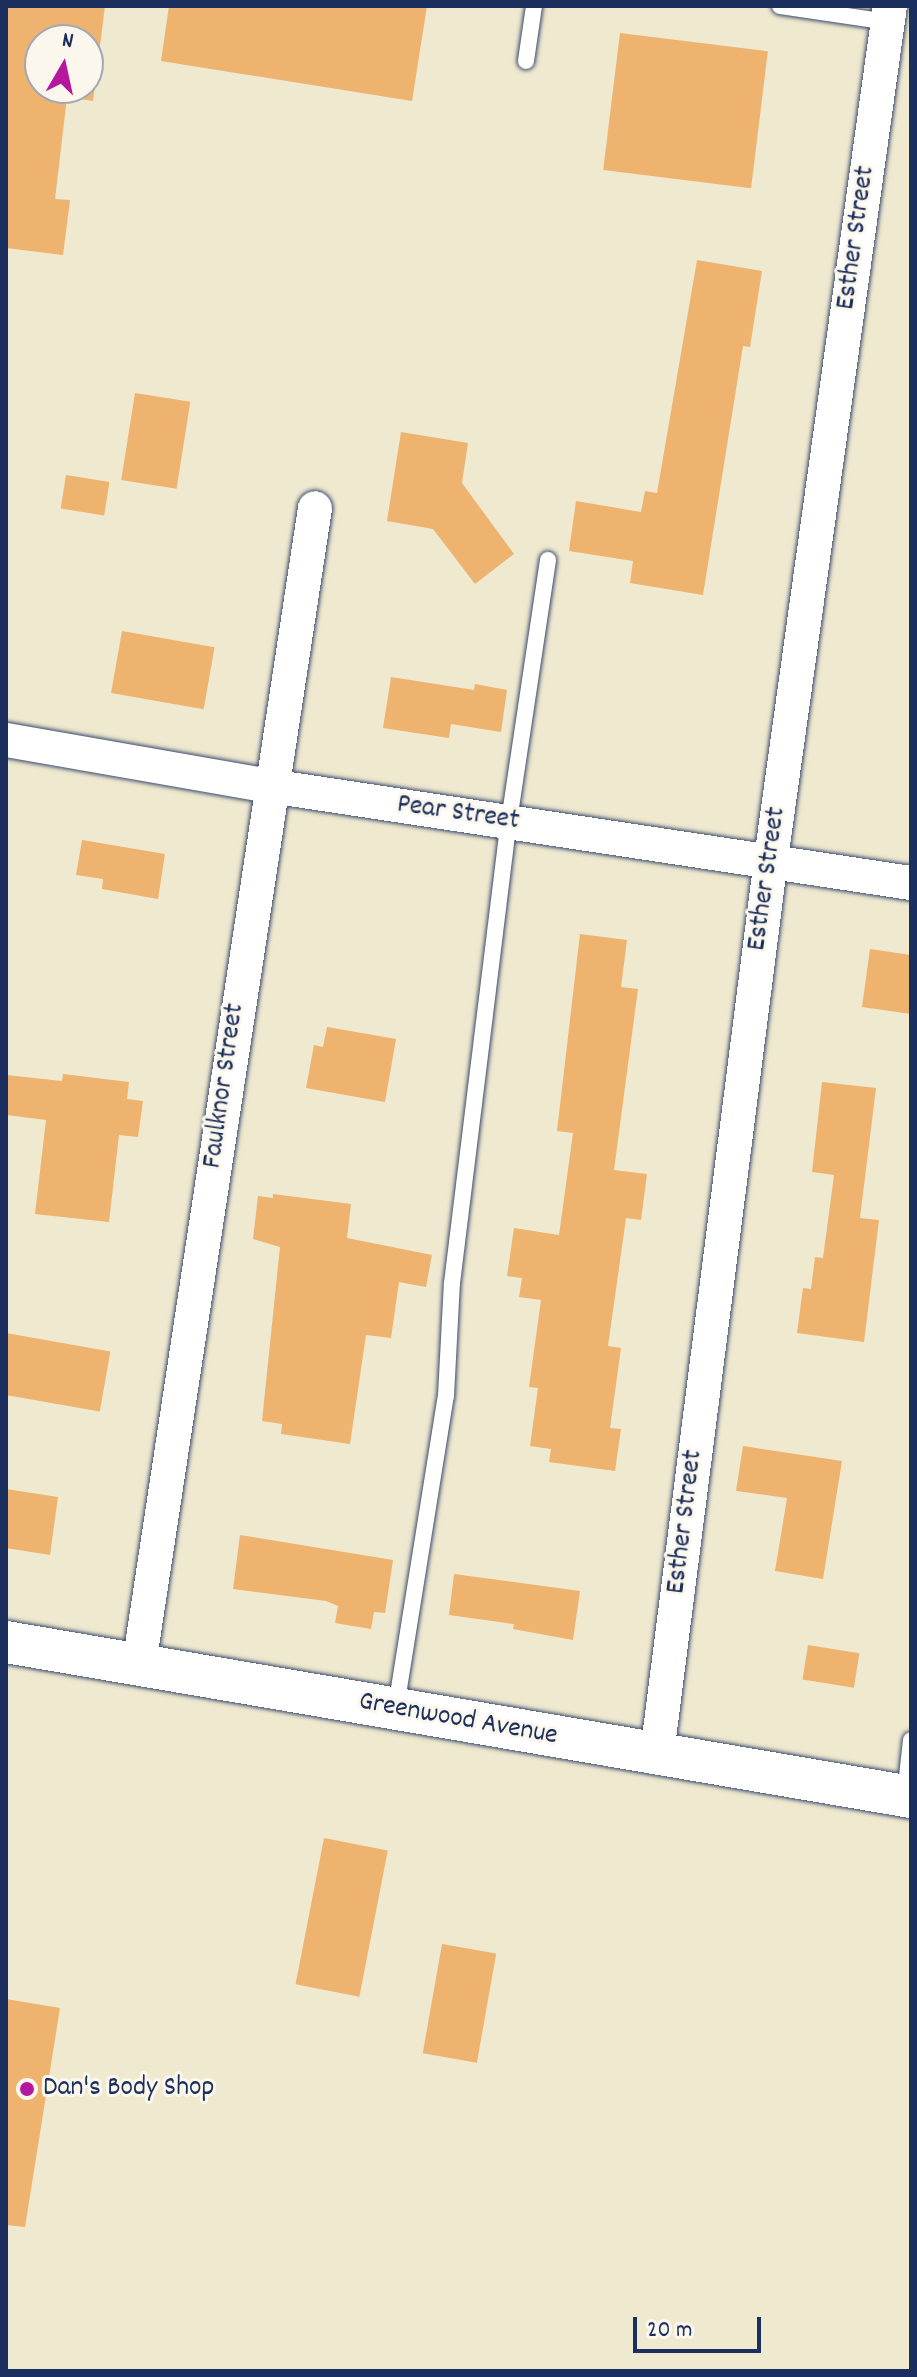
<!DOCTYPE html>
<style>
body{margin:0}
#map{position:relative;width:917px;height:2377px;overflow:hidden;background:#efe9cf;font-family:Dekko,sans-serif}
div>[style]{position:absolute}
.building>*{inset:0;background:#eeb36f;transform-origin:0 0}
.roads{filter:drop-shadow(0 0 2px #3b4b6f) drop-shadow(0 0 2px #3b4b6f)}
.service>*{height:16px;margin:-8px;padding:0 8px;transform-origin:8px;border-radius:8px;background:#fff}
.minor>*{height:34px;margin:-17px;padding:0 17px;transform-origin:17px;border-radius:17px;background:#fff}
.tertiary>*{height:42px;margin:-21px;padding:0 21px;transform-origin:21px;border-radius:21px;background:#fff}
.dots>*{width:22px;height:22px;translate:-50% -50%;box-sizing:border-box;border:4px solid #fbf7ec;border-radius:50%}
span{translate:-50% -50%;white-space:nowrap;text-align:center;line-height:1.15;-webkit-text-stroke:6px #fbf7ec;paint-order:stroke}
.street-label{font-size:28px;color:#1b2f5e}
.poi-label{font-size:28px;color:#1b2f5e}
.left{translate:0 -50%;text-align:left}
.frame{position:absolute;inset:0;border:8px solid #1b2f5e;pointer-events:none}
.north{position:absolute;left:24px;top:24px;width:80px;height:80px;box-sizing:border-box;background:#fbf7ec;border:2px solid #a1a7b3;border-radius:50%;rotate:9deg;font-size:22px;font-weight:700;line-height:32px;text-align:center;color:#1b2f5e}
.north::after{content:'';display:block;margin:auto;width:28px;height:36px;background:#b5179e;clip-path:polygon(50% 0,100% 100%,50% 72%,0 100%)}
.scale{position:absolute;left:633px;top:2317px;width:128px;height:36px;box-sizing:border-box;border:4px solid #1b2f5e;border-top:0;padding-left:10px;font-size:24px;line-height:28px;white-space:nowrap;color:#1b2f5e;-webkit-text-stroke:6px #fbf7ec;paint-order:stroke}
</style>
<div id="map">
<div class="building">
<div style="clip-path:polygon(evenodd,6px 6px,105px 6px,93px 101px,67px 97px,55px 199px,70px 200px,63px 255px,6px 248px,6px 6px,40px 40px,88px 40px,88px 88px,40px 88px,40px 40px)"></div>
<div style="clip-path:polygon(169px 6px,427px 6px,412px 101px,161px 61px)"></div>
<div style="left:620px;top:33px;width:149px;height:138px;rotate:7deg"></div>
<div style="clip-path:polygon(697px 260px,762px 271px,750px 347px,743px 346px,703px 595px,630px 583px,633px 561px,569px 551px,576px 501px,641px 512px,645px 491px,657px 493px)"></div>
<div style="left:135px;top:393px;width:56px;height:88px;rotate:9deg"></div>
<div style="clip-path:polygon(401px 432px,468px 443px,462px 483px,514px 554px,475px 584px,433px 529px,387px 521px)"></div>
<div style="left:66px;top:475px;width:44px;height:34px;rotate:9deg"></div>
<div style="left:122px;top:631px;width:94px;height:63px;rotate:10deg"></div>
<div style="clip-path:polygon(391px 677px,474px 690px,475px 684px,507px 690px,501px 732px,451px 724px,449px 738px,383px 728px)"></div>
<div style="clip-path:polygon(82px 840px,165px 854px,158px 899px,102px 889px,103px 879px,76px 875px)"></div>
<div style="clip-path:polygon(580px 934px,627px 940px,621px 987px,638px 989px,614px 1170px,647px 1174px,641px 1220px,626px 1218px,608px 1346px,621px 1348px,610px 1428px,621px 1429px,615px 1471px,549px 1462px,551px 1449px,530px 1446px,538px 1388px,529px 1387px,541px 1300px,519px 1297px,522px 1278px,507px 1276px,514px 1228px,559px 1235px,573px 1133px,557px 1131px)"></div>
<div style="clip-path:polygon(870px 949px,911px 955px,911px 1014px,862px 1007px)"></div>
<div style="clip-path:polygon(327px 1027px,396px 1039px,385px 1102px,306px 1088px,314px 1045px,323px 1047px)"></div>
<div style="clip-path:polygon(63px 1074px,129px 1082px,127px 1099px,143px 1101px,138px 1137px,119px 1135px,109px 1222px,35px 1214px,46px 1120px,6px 1115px,6px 1075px,62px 1081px)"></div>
<div style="clip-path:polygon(822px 1082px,876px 1088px,860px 1218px,879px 1220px,864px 1342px,797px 1333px,803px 1288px,811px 1289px,815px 1257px,823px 1258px,834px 1175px,812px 1172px)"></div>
<div style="clip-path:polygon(273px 1194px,351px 1204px,347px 1238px,432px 1255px,426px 1287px,399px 1282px,391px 1338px,366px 1335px,350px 1444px,281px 1434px,282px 1424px,262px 1421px,280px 1247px,253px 1239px,258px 1196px,273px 1198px)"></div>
<div style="left:6px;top:1333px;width:106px;height:61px;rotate:10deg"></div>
<div style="clip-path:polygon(743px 1446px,842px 1461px,823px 1579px,775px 1571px,787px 1498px,736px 1491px)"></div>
<div style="clip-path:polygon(6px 1489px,58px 1497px,50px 1555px,6px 1548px)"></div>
<div style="clip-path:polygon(240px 1535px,393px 1560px,385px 1613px,374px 1612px,371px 1629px,335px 1623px,338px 1606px,326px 1601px,233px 1589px)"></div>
<div style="clip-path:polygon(454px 1574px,580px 1591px,573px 1640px,513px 1629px,514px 1624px,449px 1615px)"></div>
<div style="left:808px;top:1645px;width:52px;height:35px;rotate:9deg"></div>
<div style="left:324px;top:1838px;width:65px;height:149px;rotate:11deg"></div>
<div style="left:442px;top:1944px;width:55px;height:111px;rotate:10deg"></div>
<div style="clip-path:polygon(6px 1999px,60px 2008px,25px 2227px,6px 2225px)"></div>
</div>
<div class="roads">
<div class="service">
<div style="left:780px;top:6px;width:109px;rotate:8.4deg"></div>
<div style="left:526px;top:61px;width:56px;rotate:-81.7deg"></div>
<div style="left:396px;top:1707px;width:315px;rotate:-80.9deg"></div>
<div style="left:446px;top:1396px;width:113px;rotate:-87deg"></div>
<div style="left:452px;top:1283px;width:466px;rotate:-83deg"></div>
<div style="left:509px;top:821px;width:264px;rotate:-81.5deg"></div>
<div style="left:905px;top:1795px;width:55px;rotate:-83.8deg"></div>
</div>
<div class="minor">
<div style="left:6px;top:740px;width:268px;rotate:9.9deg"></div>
<div style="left:270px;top:786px;width:648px;rotate:8.61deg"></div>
<div style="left:139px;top:1665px;width:1170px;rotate:-81.35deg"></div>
<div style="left:657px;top:1754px;width:902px;rotate:-82.74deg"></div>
<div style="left:771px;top:859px;width:861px;rotate:-82.06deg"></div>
</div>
<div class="tertiary">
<div style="left:6px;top:1642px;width:918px;rotate:9.72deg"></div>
</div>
</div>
<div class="dots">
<div style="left:27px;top:2089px;background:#b5179e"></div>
</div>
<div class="street-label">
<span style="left:857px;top:238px;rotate:-82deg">Esther Street</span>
<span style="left:458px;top:814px;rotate:8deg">Pear Street</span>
<span style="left:768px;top:879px;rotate:-82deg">Esther Street</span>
<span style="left:225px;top:1086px;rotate:-82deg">Faulknor Street</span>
<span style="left:686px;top:1522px;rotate:-83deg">Esther Street</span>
<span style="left:458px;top:1720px;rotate:10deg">Greenwood Avenue</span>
</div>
<div class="poi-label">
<span class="left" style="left:43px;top:2089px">Dan's Body Shop</span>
</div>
<div class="frame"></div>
<div class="north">N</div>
<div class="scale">20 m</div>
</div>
